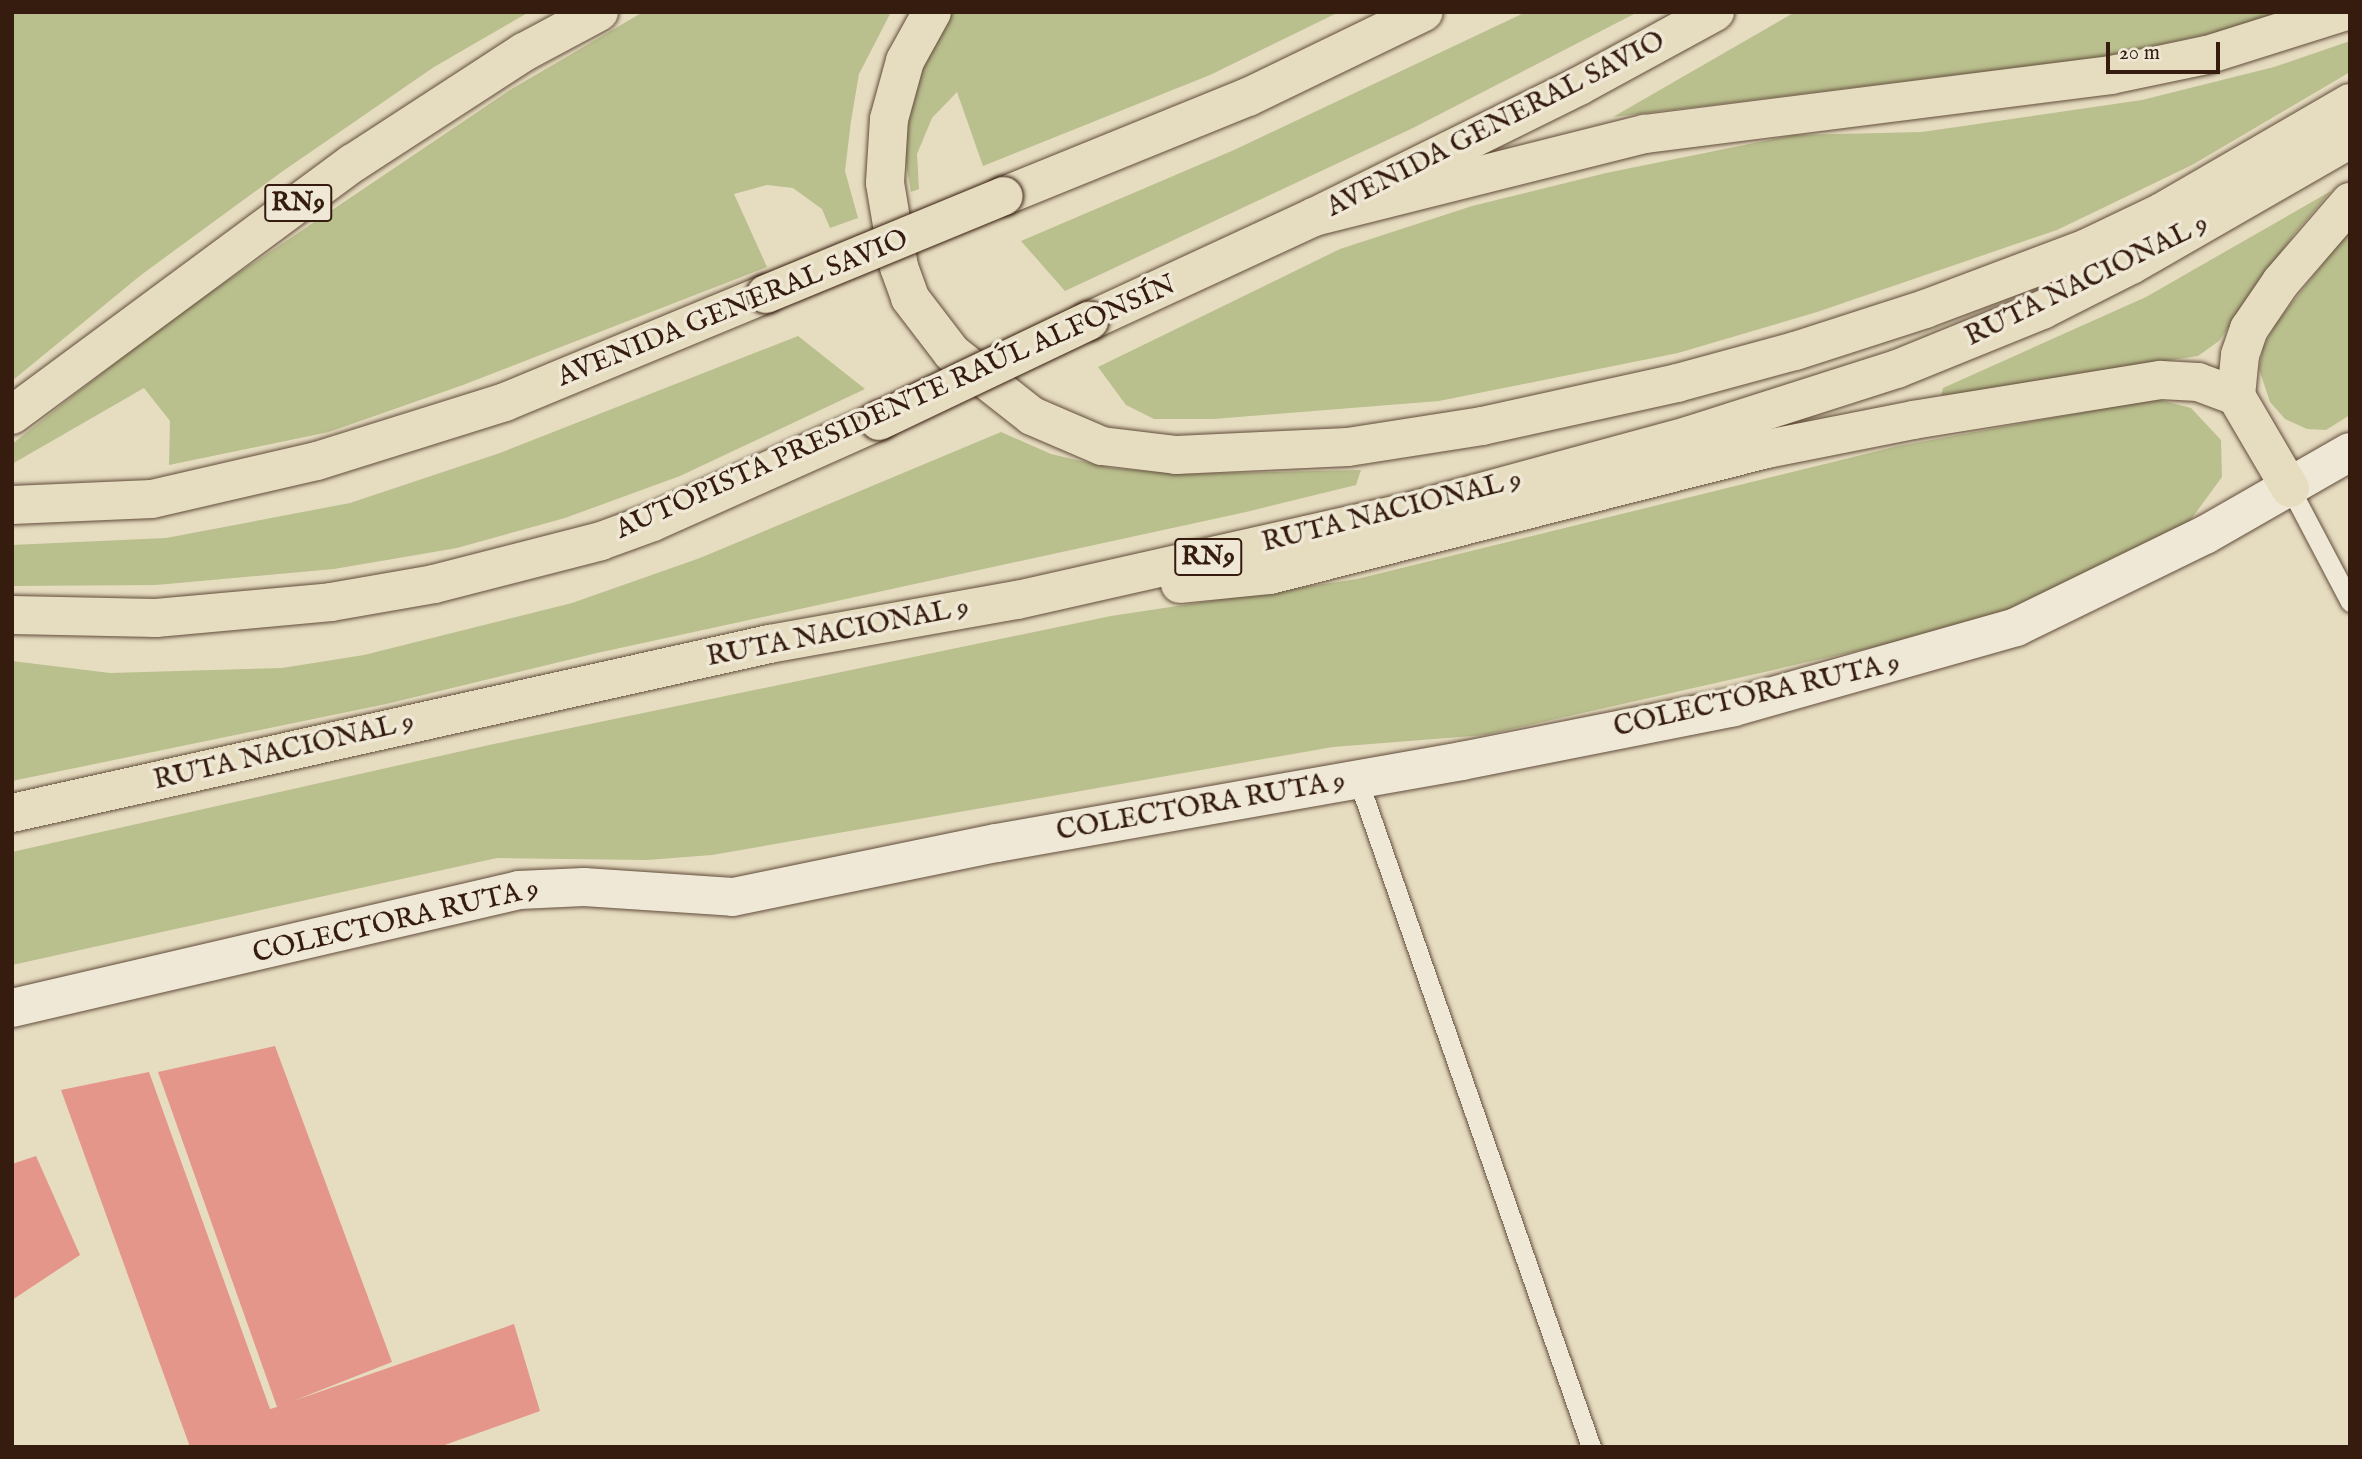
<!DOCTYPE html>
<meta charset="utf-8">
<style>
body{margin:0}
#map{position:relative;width:2362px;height:1459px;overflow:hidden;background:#e6dcc0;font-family:"IM FELL English",serif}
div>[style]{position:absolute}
.green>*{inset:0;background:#babf8e}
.building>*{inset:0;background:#e4968a}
.roads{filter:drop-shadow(0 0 2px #614c3a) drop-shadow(0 0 2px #614c3a)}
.service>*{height:19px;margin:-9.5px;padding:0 9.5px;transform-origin:9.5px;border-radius:9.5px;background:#efe8d6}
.tertiary>*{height:38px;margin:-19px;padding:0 19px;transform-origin:19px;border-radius:19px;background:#efe8d6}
.motorway>*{height:38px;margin:-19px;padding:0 19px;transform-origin:19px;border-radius:19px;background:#e6dcc0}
.bridges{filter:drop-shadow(0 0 2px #351c0e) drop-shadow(0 0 2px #351c0e)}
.motorway-bridge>*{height:38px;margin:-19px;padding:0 19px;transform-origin:19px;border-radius:19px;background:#e6dcc0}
span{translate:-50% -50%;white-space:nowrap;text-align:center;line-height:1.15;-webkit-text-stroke:7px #efe8d6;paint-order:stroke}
.shield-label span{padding:2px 5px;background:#efe8d6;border:2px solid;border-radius:5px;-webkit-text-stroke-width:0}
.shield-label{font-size:26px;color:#351c0e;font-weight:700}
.street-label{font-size:28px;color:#351c0e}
.frame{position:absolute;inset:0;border:14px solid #351c0e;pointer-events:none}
.scale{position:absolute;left:2106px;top:42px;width:114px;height:32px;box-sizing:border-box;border:4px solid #351c0e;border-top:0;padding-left:9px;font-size:21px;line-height:24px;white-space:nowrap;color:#351c0e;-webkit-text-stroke:5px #efe8d6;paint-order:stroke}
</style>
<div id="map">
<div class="green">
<div style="clip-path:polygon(12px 12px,529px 12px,434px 67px,283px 171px,141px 275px,12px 381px)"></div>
<div style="clip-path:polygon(643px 12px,891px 12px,859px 74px,851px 121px,845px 171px,858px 218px,830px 228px,822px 209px,793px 188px,767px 185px,734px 194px,767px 267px,463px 385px,329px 432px,169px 465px,170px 421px,144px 388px,12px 464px,12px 444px,172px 318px,510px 90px)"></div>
<div style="clip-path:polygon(951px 12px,1339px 12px,1210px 75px,983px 166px,957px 92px,932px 118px,917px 154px,919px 189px,911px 192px,905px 157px,907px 116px,926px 59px)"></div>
<div style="clip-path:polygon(1526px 12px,1638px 12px,1413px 128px,1065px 291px,1021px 241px,1234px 150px)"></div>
<div style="clip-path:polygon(1795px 12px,2282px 12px,2228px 30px,2102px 57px,1613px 117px)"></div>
<div style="clip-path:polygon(2350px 41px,2350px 72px,2192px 165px,2057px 230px,1817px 312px,1678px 353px,1439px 401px,1214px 419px,1154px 419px,1126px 405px,1098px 367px,1340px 249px,1472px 206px,1606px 173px,1794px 135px,1922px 132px,2142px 100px,2274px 67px)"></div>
<div style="clip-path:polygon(2331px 191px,2294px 234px,2219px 341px,2198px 356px,1941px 396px,1943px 388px,2146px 297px)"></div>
<div style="clip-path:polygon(2350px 230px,2350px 415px,2326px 430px,2307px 429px,2285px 419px,2270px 402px,2259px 369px,2263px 348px,2276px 323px)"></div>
<div style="clip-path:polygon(798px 336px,865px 389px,680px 476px,565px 518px,457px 548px,334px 569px,156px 585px,12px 586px,12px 545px,166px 538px,350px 503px,500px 453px)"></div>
<div style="clip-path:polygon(2156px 399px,2191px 408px,2221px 440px,2222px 477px,2189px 522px,2001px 614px,1897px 642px,1485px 735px,1333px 747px,712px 855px,647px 860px,497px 858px,12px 965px,12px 852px,489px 745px,1111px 616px,1357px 579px,1898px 446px)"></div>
<div style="clip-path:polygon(1001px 432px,1051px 454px,1111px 468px,1183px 474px,1361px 470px,1356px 485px,1246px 512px,597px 653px,386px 704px,12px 781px,12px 661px,110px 673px,282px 668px,364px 655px,572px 603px,700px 558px)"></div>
</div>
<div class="building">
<div style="clip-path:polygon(275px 1046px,392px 1362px,293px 1401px,514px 1324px,540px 1411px,439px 1447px,190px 1447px,61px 1090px,149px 1072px,270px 1409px,277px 1407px,158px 1072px)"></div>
<div style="clip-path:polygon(36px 1156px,80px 1255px,12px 1300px,12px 1164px)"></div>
</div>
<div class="roads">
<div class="service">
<div style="left:2290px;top:488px;width:129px;rotate:62.2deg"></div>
<div style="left:1358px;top:780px;width:707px;rotate:70.74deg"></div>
</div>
<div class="tertiary">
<div style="left:12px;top:1008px;width:521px;rotate:-13.1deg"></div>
<div style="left:519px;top:890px;width:65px;rotate:-2.6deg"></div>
<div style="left:584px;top:887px;width:149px;rotate:3.8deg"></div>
<div style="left:733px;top:897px;width:269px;rotate:-11.6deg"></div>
<div style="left:997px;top:843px;width:472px;rotate:-10deg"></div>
<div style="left:1462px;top:761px;width:277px;rotate:-11.2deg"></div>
<div style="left:1734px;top:707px;width:293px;rotate:-15.8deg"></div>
<div style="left:2016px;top:627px;width:210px;rotate:-26deg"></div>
<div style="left:2205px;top:535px;width:167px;rotate:-29.8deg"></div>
</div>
<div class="motorway">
<div style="left:932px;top:12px;width:56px;rotate:118.9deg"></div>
<div style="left:905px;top:61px;width:60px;rotate:105.4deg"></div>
<div style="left:889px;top:119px;width:64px;rotate:93.6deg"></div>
<div style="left:885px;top:183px;width:85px;rotate:80.5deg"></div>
<div style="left:899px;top:267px;width:33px;rotate:70deg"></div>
<div style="left:910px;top:298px;width:69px;rotate:52.6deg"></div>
<div style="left:952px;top:353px;width:102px;rotate:38.2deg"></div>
<div style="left:1032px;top:416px;width:76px;rotate:23.2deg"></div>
<div style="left:1102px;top:446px;width:75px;rotate:6.9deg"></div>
<div style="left:1176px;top:455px;width:172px;rotate:-2.7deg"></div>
<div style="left:1348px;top:447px;width:136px;rotate:-8.9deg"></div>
<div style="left:1482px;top:426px;width:200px;rotate:-12.4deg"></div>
<div style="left:1677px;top:383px;width:122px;rotate:-15.2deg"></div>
<div style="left:1795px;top:351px;width:137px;rotate:-17.9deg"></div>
<div style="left:1925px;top:309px;width:173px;rotate:-20.6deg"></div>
<div style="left:2087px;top:248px;width:83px;rotate:-25.6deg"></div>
<div style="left:2162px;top:212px;width:217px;rotate:-30.1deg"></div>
<div style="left:1004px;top:196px;width:263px;rotate:-22.1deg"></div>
<div style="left:1248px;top:97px;width:195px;rotate:-25.8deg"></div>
<div style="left:1314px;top:217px;width:341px;rotate:-14.1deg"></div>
<div style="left:1645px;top:134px;width:470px;rotate:-7.2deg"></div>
<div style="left:2111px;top:75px;width:98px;rotate:-11.8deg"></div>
<div style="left:2207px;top:55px;width:143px;rotate:-17.5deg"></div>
<div style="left:1089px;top:321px;width:248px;rotate:-24.8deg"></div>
<div style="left:1314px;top:217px;width:296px;rotate:-26.3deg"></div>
<div style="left:1579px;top:86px;width:155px;rotate:-28.6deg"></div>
<div style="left:12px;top:415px;width:424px;rotate:-36.5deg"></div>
<div style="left:353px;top:163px;width:204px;rotate:-33deg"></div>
<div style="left:524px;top:52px;width:85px;rotate:-28.1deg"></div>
<div style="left:2290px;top:488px;width:107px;rotate:-120.4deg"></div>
<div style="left:2236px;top:396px;width:41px;rotate:-84.4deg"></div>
<div style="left:2240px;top:355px;width:28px;rotate:-71deg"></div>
<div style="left:2249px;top:329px;width:57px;rotate:-55.8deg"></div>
<div style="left:2281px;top:282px;width:106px;rotate:-49.2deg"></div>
<div style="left:12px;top:505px;width:140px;rotate:-2.5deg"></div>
<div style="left:152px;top:499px;width:169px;rotate:-13deg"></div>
<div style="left:317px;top:461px;width:197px;rotate:-17.4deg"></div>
<div style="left:505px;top:402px;width:282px;rotate:-22.5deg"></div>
<div style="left:1180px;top:584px;width:90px;rotate:-5.7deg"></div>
<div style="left:1270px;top:575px;width:513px;rotate:-14.23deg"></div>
<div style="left:1767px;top:449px;width:149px;rotate:-11.2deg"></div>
<div style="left:1913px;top:420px;width:251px;rotate:-9.2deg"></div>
<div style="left:2161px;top:380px;width:37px;rotate:3deg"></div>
<div style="left:2198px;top:382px;width:40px;rotate:20.2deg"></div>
<div style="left:12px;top:615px;width:144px;rotate:1.2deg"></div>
<div style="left:156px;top:618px;width:176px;rotate:-5.2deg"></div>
<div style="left:331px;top:602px;width:105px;rotate:-9.9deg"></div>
<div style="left:434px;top:584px;width:172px;rotate:-14.4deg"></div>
<div style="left:601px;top:541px;width:55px;rotate:-20.1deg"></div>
<div style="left:653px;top:522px;width:248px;rotate:-24.1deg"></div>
<div style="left:12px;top:813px;width:776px;rotate:-12.58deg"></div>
<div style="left:769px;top:644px;width:252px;rotate:-10.1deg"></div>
<div style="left:1017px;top:600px;width:404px;rotate:-12.7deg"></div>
<div style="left:1411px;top:511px;width:289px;rotate:-15.2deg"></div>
<div style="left:1690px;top:435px;width:217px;rotate:-17.7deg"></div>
<div style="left:1897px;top:369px;width:157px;rotate:-22.1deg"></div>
<div style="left:2042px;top:310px;width:100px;rotate:-26.8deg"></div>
<div style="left:2131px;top:265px;width:253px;rotate:-29.9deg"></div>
</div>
</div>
<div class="bridges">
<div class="motorway-bridge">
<div style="left:766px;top:294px;width:257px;rotate:-22.4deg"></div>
<div style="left:879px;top:421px;width:233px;rotate:-25.5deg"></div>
</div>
</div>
<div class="shield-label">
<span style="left:298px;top:203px">RN9</span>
<span style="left:1208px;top:557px">RN9</span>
</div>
<div class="street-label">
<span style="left:1496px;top:125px;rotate:-27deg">AVENIDA GENERAL SAVIO</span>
<span style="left:2087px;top:281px;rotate:-26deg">RUTA NACIONAL 9</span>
<span style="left:733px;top:309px;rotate:-22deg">AVENIDA GENERAL SAVIO</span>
<span style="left:896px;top:408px;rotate:-24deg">AUTOPISTA PRESIDENTE RAÚL ALFONSÍN</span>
<span style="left:1392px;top:512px;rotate:-14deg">RUTA NACIONAL 9</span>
<span style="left:838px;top:633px;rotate:-11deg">RUTA NACIONAL 9</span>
<span style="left:1757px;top:696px;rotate:-13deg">COLECTORA RUTA 9</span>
<span style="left:284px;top:752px;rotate:-13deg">RUTA NACIONAL 9</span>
<span style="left:1201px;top:807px;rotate:-10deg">COLECTORA RUTA 9</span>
<span style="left:396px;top:922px;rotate:-13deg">COLECTORA RUTA 9</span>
</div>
<div class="frame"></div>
<div class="scale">20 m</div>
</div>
